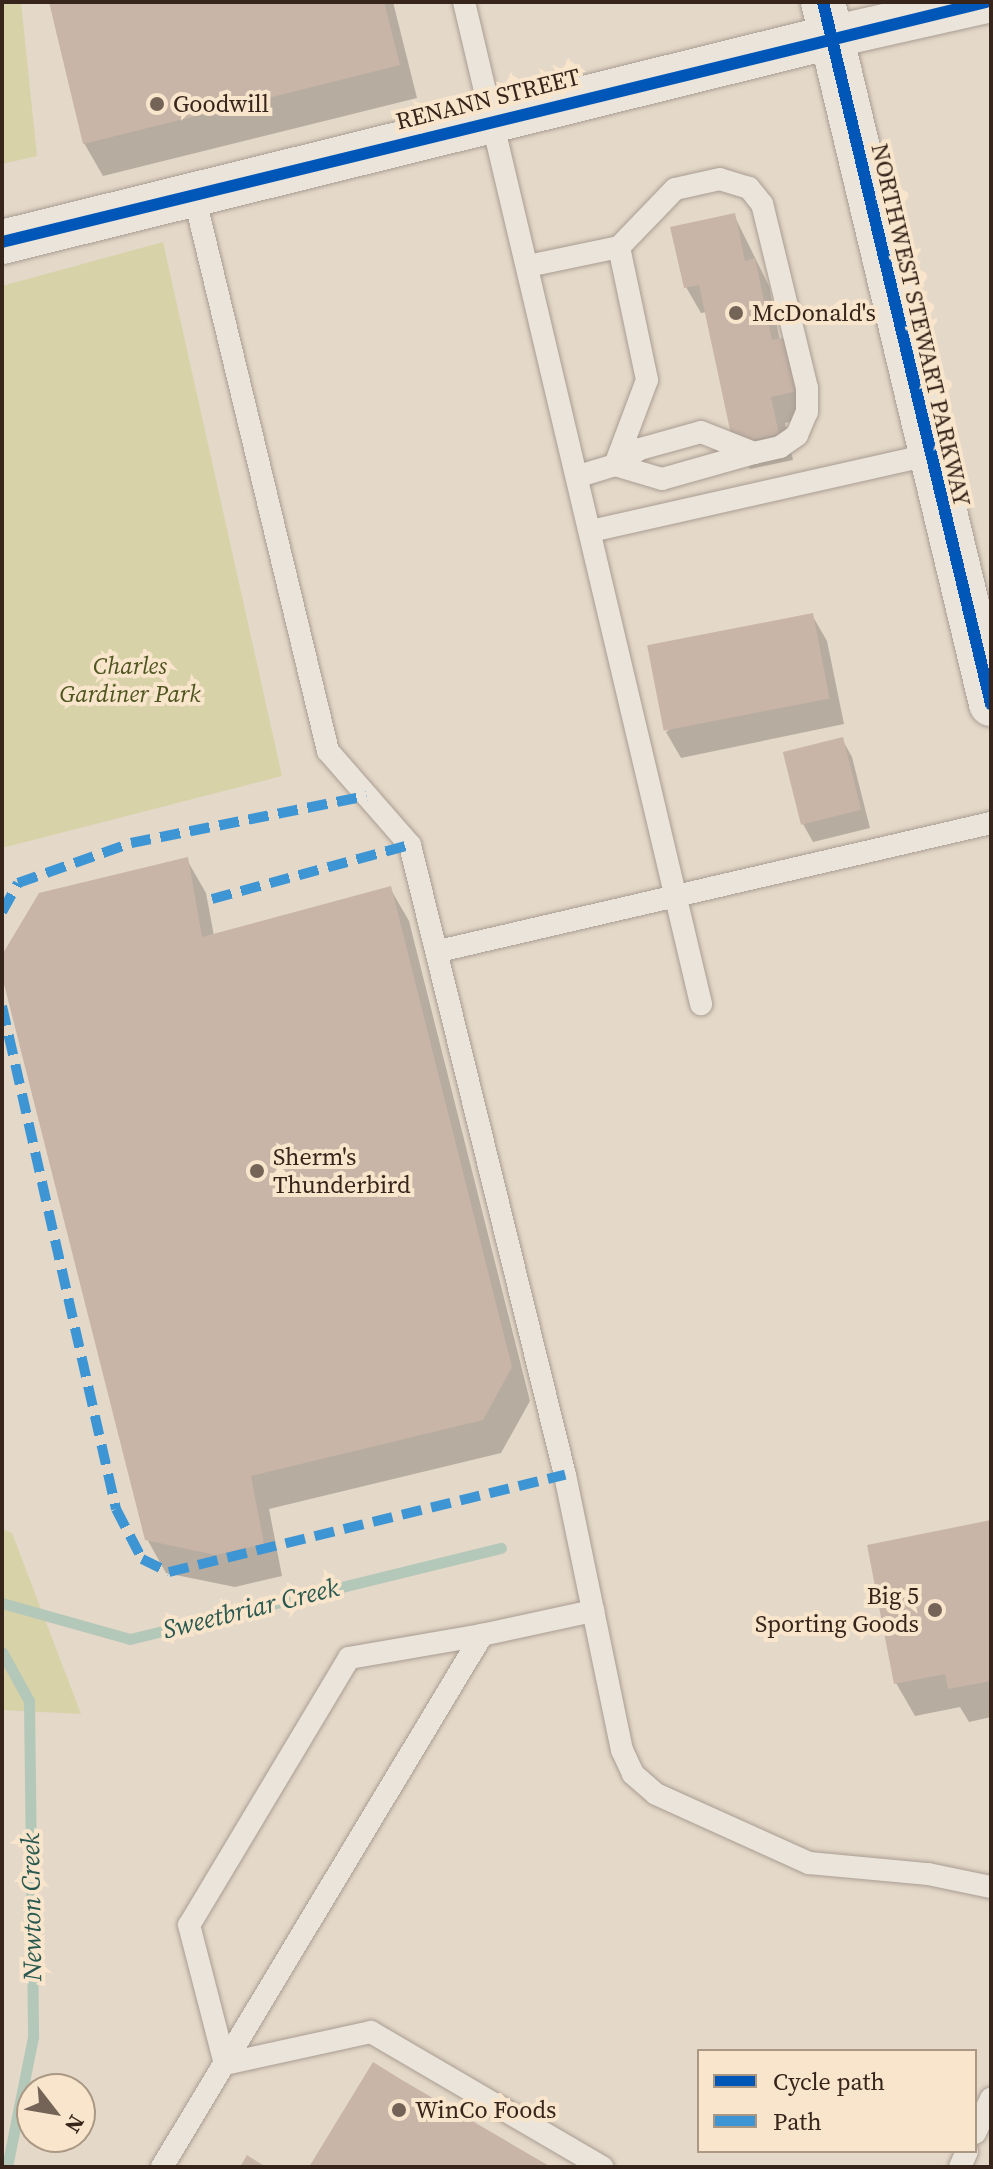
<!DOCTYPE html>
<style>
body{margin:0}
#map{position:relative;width:993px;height:2169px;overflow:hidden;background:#e4d8c8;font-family:"Source Serif 4",serif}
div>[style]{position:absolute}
.green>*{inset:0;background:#d8d2a9}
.shadow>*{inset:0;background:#0003}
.stream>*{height:11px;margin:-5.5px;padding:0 5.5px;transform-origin:5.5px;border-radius:5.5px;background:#b4c8b9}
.building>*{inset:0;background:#c8b5a8;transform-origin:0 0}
.roads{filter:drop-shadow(0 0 2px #a99d92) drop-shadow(0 0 2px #a99d92)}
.service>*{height:22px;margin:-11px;padding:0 11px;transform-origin:11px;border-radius:11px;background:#ebe4da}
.minor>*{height:42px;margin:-21px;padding:0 21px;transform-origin:21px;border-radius:21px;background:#ebe4da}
.tertiary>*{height:44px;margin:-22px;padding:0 22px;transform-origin:22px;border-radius:22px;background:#ebe4da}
.secondary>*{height:44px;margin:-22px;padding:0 22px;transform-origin:22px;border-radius:22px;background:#ebe4da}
.quiet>*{height:10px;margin-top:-5px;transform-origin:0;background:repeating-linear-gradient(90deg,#3e95d4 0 20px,transparent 0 30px)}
.cycleway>*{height:12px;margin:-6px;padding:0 6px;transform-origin:6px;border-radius:6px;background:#0057b8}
.dots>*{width:22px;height:22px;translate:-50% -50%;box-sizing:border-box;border:4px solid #f8e5cb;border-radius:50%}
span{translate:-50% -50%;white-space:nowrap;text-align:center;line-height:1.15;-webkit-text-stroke:8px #f8e5cb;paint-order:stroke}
.street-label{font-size:24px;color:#37241a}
.poi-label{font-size:24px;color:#37241a}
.left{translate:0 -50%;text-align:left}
.right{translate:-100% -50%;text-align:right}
.park-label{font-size:24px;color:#4e551f;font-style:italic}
.water-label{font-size:26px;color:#28584f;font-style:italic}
.frame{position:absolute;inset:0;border:4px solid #37241a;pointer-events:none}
.legend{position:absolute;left:697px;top:2049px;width:280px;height:104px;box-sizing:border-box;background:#f8e5cb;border:2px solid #ab9884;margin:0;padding:10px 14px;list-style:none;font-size:24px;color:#37241a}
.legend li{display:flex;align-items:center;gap:16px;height:40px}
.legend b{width:40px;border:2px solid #ab9884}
.north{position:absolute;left:16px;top:2073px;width:80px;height:80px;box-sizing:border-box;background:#f8e5cb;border:2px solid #ab9884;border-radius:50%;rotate:121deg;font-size:22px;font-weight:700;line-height:32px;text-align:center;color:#37241a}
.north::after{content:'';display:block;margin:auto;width:28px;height:36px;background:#746357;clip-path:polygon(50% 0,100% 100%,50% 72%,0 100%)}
</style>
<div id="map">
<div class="green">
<div style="clip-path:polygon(2px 2px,21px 2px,37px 156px,2px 164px)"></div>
<div style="clip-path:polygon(163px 242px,282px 776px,2px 848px,2px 286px)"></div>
<div style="clip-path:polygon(2px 1529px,12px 1533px,81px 1714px,2px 1710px)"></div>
</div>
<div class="shadow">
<div style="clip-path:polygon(51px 2px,393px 2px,417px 98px,103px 176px,84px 143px)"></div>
<div style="clip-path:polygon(734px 215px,769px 286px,780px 341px,812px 417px,785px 423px,793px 460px,750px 469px,735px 443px,707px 312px,701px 313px,686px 287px)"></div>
<div style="clip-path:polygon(812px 615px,827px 641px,844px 724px,681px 758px,666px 732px)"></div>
<div style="clip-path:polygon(842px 739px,852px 757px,870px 828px,813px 842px,803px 824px)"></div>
<div style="clip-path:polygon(187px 860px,206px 893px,214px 936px,390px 888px,409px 921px,530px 1401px,501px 1453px,269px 1509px,282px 1576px,235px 1587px,166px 1573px,147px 1539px,2px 968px,2px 959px)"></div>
<div style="clip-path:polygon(991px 1522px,991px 1717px,969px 1722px,960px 1707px,915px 1716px,896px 1683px)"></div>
</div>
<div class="stream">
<div style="left:2px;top:1603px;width:133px;rotate:15.7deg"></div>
<div style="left:130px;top:1639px;width:382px;rotate:-13.8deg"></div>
<div style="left:2px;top:1652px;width:56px;rotate:61.1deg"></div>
<div style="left:29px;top:1701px;width:336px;rotate:89.3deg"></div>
<div style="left:33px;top:2037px;width:133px;rotate:101.3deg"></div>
</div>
<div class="building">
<div style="clip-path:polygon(49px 2px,384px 2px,400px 65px,83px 144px)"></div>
<div style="clip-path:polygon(735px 213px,745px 261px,755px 258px,772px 340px,787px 337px,798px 391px,771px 397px,779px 434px,733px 444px,699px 285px,684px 288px,670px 227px)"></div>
<div style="left:813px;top:613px;width:87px;height:169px;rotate:79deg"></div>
<div style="left:843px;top:737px;width:75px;height:62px;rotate:76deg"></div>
<div style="clip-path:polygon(188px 857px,202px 937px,391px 886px,512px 1367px,483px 1420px,251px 1476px,264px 1544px,215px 1555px,145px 1540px,2px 976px,2px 955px,39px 893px)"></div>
<div style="clip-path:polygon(991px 1520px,991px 1681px,948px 1689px,945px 1674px,894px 1684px,867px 1545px)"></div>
<div style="clip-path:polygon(373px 2062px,402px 2080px,551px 2167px,309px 2167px)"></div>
<div style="clip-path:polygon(247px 2155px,266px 2167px,240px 2167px)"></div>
</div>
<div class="roads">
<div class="service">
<div style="left:464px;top:2px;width:1030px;rotate:76.69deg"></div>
<div style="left:194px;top:195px;width:572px;rotate:76.45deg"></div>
<div style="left:328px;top:751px;width:125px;rotate:48.9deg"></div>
<div style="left:410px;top:845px;width:649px;rotate:76.18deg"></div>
<div style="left:565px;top:1475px;width:281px;rotate:78.3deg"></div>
<div style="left:622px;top:1750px;width:26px;rotate:65deg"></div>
<div style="left:633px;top:1774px;width:30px;rotate:41deg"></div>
<div style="left:656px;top:1794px;width:168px;rotate:24.3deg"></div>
<div style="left:809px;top:1863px;width:120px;rotate:5.3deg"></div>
<div style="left:928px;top:1874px;width:64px;rotate:11.7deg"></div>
<div style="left:528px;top:266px;width:93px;rotate:-11.8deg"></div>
<div style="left:619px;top:247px;width:136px;rotate:78.1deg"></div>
<div style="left:647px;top:380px;width:91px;rotate:110.6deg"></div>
<div style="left:615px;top:465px;width:38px;rotate:163deg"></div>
<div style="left:615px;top:465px;width:30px;rotate:-33deg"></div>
<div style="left:640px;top:449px;width:63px;rotate:-15.6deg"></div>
<div style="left:701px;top:432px;width:57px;rotate:21.6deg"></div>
<div style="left:754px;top:453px;width:27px;rotate:-13deg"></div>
<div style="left:780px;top:447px;width:21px;rotate:-35deg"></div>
<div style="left:797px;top:435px;width:25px;rotate:-67deg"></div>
<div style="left:807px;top:412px;width:24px;rotate:-90deg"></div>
<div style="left:807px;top:388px;width:189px;rotate:-103.7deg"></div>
<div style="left:762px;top:204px;width:21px;rotate:-129deg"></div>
<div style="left:749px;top:188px;width:30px;rotate:-163deg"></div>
<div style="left:720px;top:179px;width:46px;rotate:167.5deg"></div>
<div style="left:675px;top:189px;width:81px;rotate:134deg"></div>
<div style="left:615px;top:465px;width:49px;rotate:16.6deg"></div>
<div style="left:662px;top:479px;width:96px;rotate:-15.8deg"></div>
<div style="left:591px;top:531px;width:345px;rotate:-12.7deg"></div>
<div style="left:439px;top:951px;width:567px;rotate:-13.06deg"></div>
<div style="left:482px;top:1635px;width:135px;rotate:170.2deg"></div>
<div style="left:349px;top:1658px;width:311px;rotate:120.9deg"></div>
<div style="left:189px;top:1925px;width:144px;rotate:75.5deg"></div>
<div style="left:225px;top:2064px;width:149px;rotate:-12.4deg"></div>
<div style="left:371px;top:2032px;width:268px;rotate:30.3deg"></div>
<div style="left:975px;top:2133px;width:38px;rotate:-65deg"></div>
<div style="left:162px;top:2167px;width:621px;rotate:-58.97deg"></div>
<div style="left:482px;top:1635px;width:114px;rotate:-12.2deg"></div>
<div style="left:960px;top:2167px;width:17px;rotate:-66deg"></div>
</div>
<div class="minor">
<div style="left:831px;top:37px;width:159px;rotate:-12.7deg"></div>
</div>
<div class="tertiary">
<div style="left:2px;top:242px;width:854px;rotate:-13.89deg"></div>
</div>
<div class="secondary">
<div style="left:823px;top:2px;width:722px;rotate:76.54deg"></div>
</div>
</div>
<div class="quiet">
<div style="left:212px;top:899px;width:205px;rotate:-15.3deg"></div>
<div style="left:2px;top:912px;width:33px;rotate:-61deg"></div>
<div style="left:18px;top:883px;width:120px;rotate:-19.5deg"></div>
<div style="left:131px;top:843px;width:240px;rotate:-11.3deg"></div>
<div style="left:2px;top:1006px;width:516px;rotate:77.23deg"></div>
<div style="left:116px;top:1509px;width:56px;rotate:62.5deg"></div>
<div style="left:142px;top:1559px;width:30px;rotate:26deg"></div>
<div style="left:169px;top:1572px;width:408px;rotate:-13.8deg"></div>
</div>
<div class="cycleway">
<div style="left:823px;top:2px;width:722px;rotate:76.54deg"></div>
<div style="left:2px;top:242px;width:1013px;rotate:-13.71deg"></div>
</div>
<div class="dots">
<div style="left:157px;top:104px;background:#746357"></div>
<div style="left:736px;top:313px;background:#746357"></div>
<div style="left:257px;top:1171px;background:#746357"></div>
<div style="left:935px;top:1610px;background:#746357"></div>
<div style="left:399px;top:2110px;background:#746357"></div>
</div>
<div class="street-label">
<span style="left:488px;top:99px;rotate:-14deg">RENANN STREET</span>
<span style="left:921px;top:325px;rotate:77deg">NORTHWEST STEWART PARKWAY</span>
</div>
<div class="poi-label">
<span class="left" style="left:173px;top:104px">Goodwill</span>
<span class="left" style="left:752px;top:313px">McDonald's</span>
<span class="left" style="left:273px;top:1171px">Sherm's<br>Thunderbird</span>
<span class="right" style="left:919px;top:1610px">Big 5<br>Sporting Goods</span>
<span class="left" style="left:415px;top:2110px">WinCo Foods</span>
</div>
<div class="park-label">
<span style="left:130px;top:680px">Charles<br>Gardiner Park</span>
</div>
<div class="water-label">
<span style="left:251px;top:1609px;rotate:-14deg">Sweetbriar Creek</span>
<span style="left:32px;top:1907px;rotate:-91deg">Newton Creek</span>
</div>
<div class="frame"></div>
<ul class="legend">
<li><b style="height:10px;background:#0057b8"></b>Cycle path</li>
<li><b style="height:10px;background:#3e95d4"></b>Path</li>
</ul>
<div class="north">N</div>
</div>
